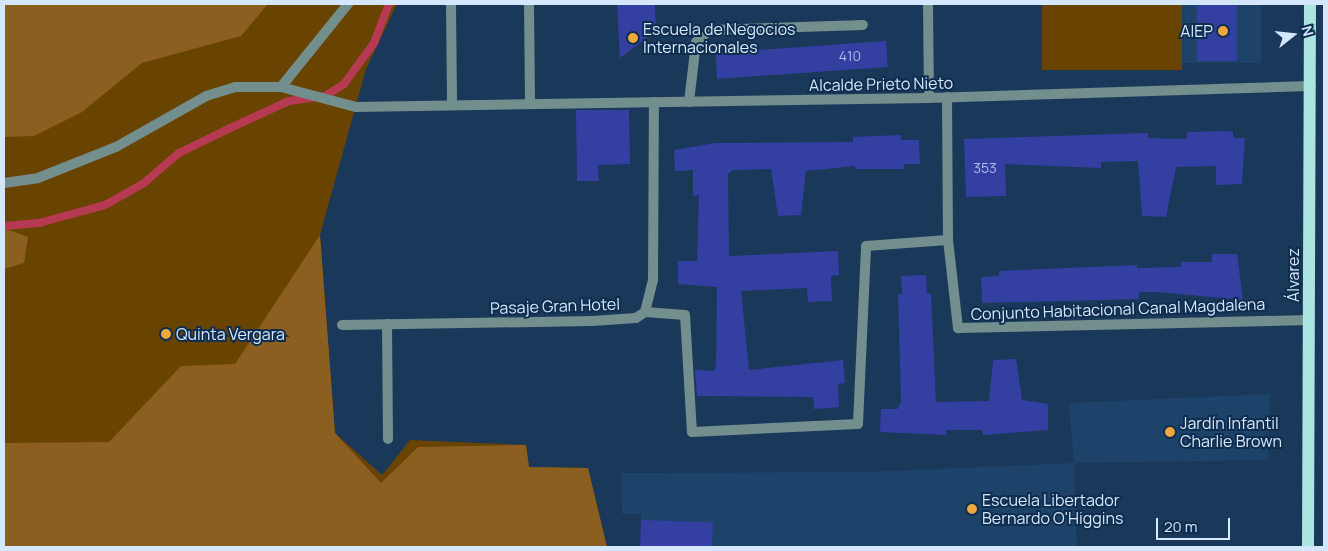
<!DOCTYPE html>
<meta charset="utf-8">
<style>
body{margin:0}
#map{position:relative;width:1328px;height:551px;overflow:hidden;background:#19385a;font-family:Manrope,sans-serif}
div>[style]{position:absolute}
.built>*{inset:0;background:#1e436b;transform-origin:0 0}
.green>*{inset:0;background:#694300;transform-origin:0 0}
.forest>*{inset:0;background:#8a5f20}
.stream>*{height:8px;margin:-4px;padding:0 4px;transform-origin:4px;border-radius:4px;background:#b63a52}
.building>*{inset:0;background:#343fa2;transform-origin:0 0}
.lane>*{height:10px;margin:-5px;padding:0 5px;transform-origin:5px;border-radius:5px;background:#728e8d}
.street>*{height:10px;margin:-5px;padding:0 5px;transform-origin:5px;border-radius:5px;background:#728e8d}
.primary>*{height:12px;margin:-6px;padding:0 6px;transform-origin:6px;border-radius:6px;background:#aae5e2}
.dots>*{width:14px;height:14px;translate:-50% -50%;box-sizing:border-box;border:2px solid #0f2d4f;border-radius:50%}
span{translate:-50% -50%;white-space:nowrap;text-align:center;line-height:1.15;-webkit-text-stroke:4px #0f2d4f;paint-order:stroke}
.number-label{font-size:14px;color:#adbde6}
.number-label span{-webkit-text-stroke-width:0}
.poi-label{font-size:16px;color:#d5e7fd}
.left{translate:0 -50%;text-align:left}
.right{translate:-100% -50%;text-align:right}
.street-label{font-size:16px;color:#d5e7fd}
.frame{position:absolute;inset:0;border:5px solid #d5e7fd;pointer-events:none}
.north{position:absolute;left:1268px;top:10px;width:50px;height:50px;-webkit-text-stroke:4px #0f2d4f;paint-order:stroke;rotate:74deg;font-size:14px;font-weight:700;line-height:20px;text-align:center;color:#d5e7fd}
.north::after{content:'';display:block;margin:auto;width:18px;height:22px;background:#d5e7fd;clip-path:polygon(50% 0,100% 100%,50% 72%,0 100%)}
.scale{position:absolute;left:1156px;top:518px;width:74px;height:22px;box-sizing:border-box;border:2px solid #d5e7fd;border-top:0;padding-left:6px;font-size:15px;line-height:18px;white-space:nowrap;color:#d5e7fd;-webkit-text-stroke:4px #0f2d4f;paint-order:stroke}
</style>
<div id="map">
<div class="built">
<div style="left:1182px;top:4px;width:79px;height:59px"></div>
<div style="clip-path:polygon(1270px 394px,1268px 460px,1074px 463px,1077px 547px,641px 547px,641px 514px,622px 514px,621px 473px,866px 472px,1074px 463px,1069px 403px)"></div>
</div>
<div class="green">
<div style="clip-path:polygon(4px 4px,397px 4px,366px 69px,320px 235px,335px 433px,382px 475px,410px 440px,526px 445px,529px 467px,588px 468px,607px 547px,4px 547px)"></div>
<div style="left:1042px;top:4px;width:140px;height:66px"></div>
</div>
<div class="forest">
<div style="clip-path:polygon(4px 4px,268px 4px,241px 36px,142px 63px,82px 112px,34px 136px,4px 137px)"></div>
<div style="clip-path:polygon(4px 228px,28px 237px,24px 263px,4px 269px)"></div>
<div style="clip-path:polygon(320px 235px,335px 433px,381px 483px,418px 447px,526px 445px,529px 467px,588px 468px,607px 547px,4px 547px,4px 443px,109px 442px,181px 366px,235px 364px)"></div>
</div>
<div class="stream">
<div style="left:4px;top:226px;width:35px;rotate:-5deg"></div>
<div style="left:39px;top:223px;width:68px;rotate:-15.3deg"></div>
<div style="left:105px;top:205px;width:45px;rotate:-29.4deg"></div>
<div style="left:144px;top:183px;width:46px;rotate:-40.6deg"></div>
<div style="left:179px;top:153px;width:55px;rotate:-26.1deg"></div>
<div style="left:228px;top:129px;width:67px;rotate:-24.7deg"></div>
<div style="left:289px;top:101px;width:36px;rotate:-8deg"></div>
<div style="left:325px;top:96px;width:22px;rotate:-32deg"></div>
<div style="left:344px;top:84px;width:51px;rotate:-53.8deg"></div>
<div style="left:374px;top:43px;width:42px;rotate:-69deg"></div>
</div>
<div class="building">
<div style="clip-path:polygon(617px 4px,655px 4px,656px 31px,620px 58px)"></div>
<div style="left:1197px;top:4px;width:40px;height:57px"></div>
<div style="left:886px;top:41px;width:26px;height:171px;rotate:86deg"></div>
<div style="clip-path:polygon(576px 110px,629px 110px,630px 164px,598px 165px,599px 181px,577px 181px)"></div>
<div style="clip-path:polygon(1233px 131px,1233px 138px,1245px 138px,1242px 184px,1216px 185px,1216px 166px,1176px 167px,1166px 217px,1142px 216px,1138px 161px,1101px 162px,1101px 168px,1005px 164px,1006px 196px,966px 197px,964px 139px,1148px 133px,1148px 138px,1187px 139px,1187px 132px)"></div>
<div style="clip-path:polygon(901px 135px,901px 140px,919px 140px,920px 164px,904px 164px,904px 169px,855px 169px,855px 166px,806px 171px,801px 215px,778px 216px,771px 169px,733px 170px,728px 174px,729px 256px,838px 251px,839px 275px,831px 276px,832px 301px,808px 302px,807px 288px,741px 291px,749px 370px,843px 360px,845px 383px,838px 384px,839px 407px,814px 409px,813px 397px,697px 396px,695px 370px,714px 371px,716px 365px,717px 287px,678px 284px,678px 261px,697px 261px,699px 195px,693px 196px,693px 170px,675px 171px,674px 150px,716px 143px,853px 142px,853px 137px)"></div>
<div style="clip-path:polygon(1212px 254px,1237px 254px,1243px 300px,1158px 292px,1139px 292px,1139px 299px,982px 303px,981px 277px,999px 276px,999px 271px,1137px 265px,1137px 268px,1181px 267px,1181px 262px,1212px 262px)"></div>
<div style="clip-path:polygon(926px 275px,927px 294px,931px 294px,936px 402px,989px 401px,993px 360px,1016px 359px,1022px 400px,1048px 404px,1048px 430px,983px 435px,982px 430px,946px 430px,946px 435px,880px 432px,881px 409px,897px 409px,901px 403px,898px 294px,902px 294px,901px 276px)"></div>
<div style="left:641px;top:520px;width:72px;height:27px;rotate:2deg"></div>
</div>
<div class="lane">
<div style="left:281px;top:87px;width:107px;rotate:-51.1deg"></div>
<div style="left:947px;top:97px;width:143px;rotate:89.6deg"></div>
<div style="left:948px;top:240px;width:89px;rotate:83.5deg"></div>
<div style="left:958px;top:328px;width:351px;rotate:-1.3deg"></div>
<div style="left:4px;top:183px;width:34px;rotate:-8deg"></div>
<div style="left:38px;top:178px;width:84px;rotate:-21.7deg"></div>
<div style="left:116px;top:147px;width:103px;rotate:-29.5deg"></div>
<div style="left:206px;top:96px;width:30px;rotate:-17deg"></div>
<div style="left:235px;top:87px;width:46px"></div>
<div style="left:281px;top:87px;width:78px;rotate:14.9deg"></div>
<div style="left:645px;top:312px;width:40px;rotate:4.3deg"></div>
<div style="left:685px;top:315px;width:117px;rotate:86.6deg"></div>
<div style="left:692px;top:432px;width:166px;rotate:-2.8deg"></div>
<div style="left:858px;top:424px;width:178px;rotate:-87.4deg"></div>
<div style="left:866px;top:246px;width:82px;rotate:-4.2deg"></div>
</div>
<div class="street">
<div style="left:451px;top:4px;width:99px;rotate:89.4deg"></div>
<div style="left:529px;top:4px;width:98px;rotate:89.4deg"></div>
<div style="left:928px;top:4px;width:94px;rotate:89.4deg"></div>
<div style="left:689px;top:102px;width:60px;rotate:-83.3deg"></div>
<div style="left:696px;top:42px;width:18px;rotate:-41deg"></div>
<div style="left:710px;top:30px;width:153px;rotate:-1.9deg"></div>
<div style="left:356px;top:107px;width:573px;rotate:-0.9deg"></div>
<div style="left:929px;top:98px;width:382px;rotate:-1.8deg"></div>
<div style="left:387px;top:324px;width:115px;rotate:89.5deg"></div>
<div style="left:342px;top:325px;width:250px;rotate:-0.9deg"></div>
<div style="left:592px;top:321px;width:44px;rotate:-3.9deg"></div>
<div style="left:636px;top:318px;width:11px;rotate:-34deg"></div>
<div style="left:645px;top:312px;width:33px;rotate:-76deg"></div>
<div style="left:653px;top:280px;width:178px;rotate:-89.7deg"></div>
</div>
<div class="primary">
<div style="left:1308px;top:547px;width:543px;rotate:-89.79deg"></div>
</div>
<div class="dots">
<div style="left:1223px;top:31px;background:#efa73d"></div>
<div style="left:633px;top:38px;background:#efa73d"></div>
<div style="left:166px;top:334px;background:#efa73d"></div>
<div style="left:1170px;top:432px;background:#efa73d"></div>
<div style="left:972px;top:509px;background:#efa73d"></div>
</div>
<div class="number-label">
<span style="left:850px;top:56px">410</span>
<span style="left:985px;top:168px">353</span>
</div>
<div class="poi-label">
<span class="left" style="left:643px;top:38px">Escuela de Negocios<br>Internacionales</span>
<span class="right" style="left:1213px;top:31px">AIEP</span>
<span class="left" style="left:176px;top:334px">Quinta Vergara</span>
<span class="left" style="left:1180px;top:432px">Jardín Infantil<br>Charlie Brown</span>
<span class="left" style="left:982px;top:509px">Escuela Libertador<br>Bernardo O'Higgins</span>
</div>
<div class="street-label">
<span style="left:881px;top:84px;rotate:-1deg">Alcalde Prieto Nieto</span>
<span style="left:1293px;top:275px;rotate:-90deg">Álvarez</span>
<span style="left:555px;top:306px;rotate:-2deg">Pasaje Gran Hotel</span>
<span style="left:1118px;top:309px;rotate:-2deg">Conjunto Habitacional Canal Magdalena</span>
</div>
<div class="frame"></div>
<div class="north">N</div>
<div class="scale">20 m</div>
</div>
